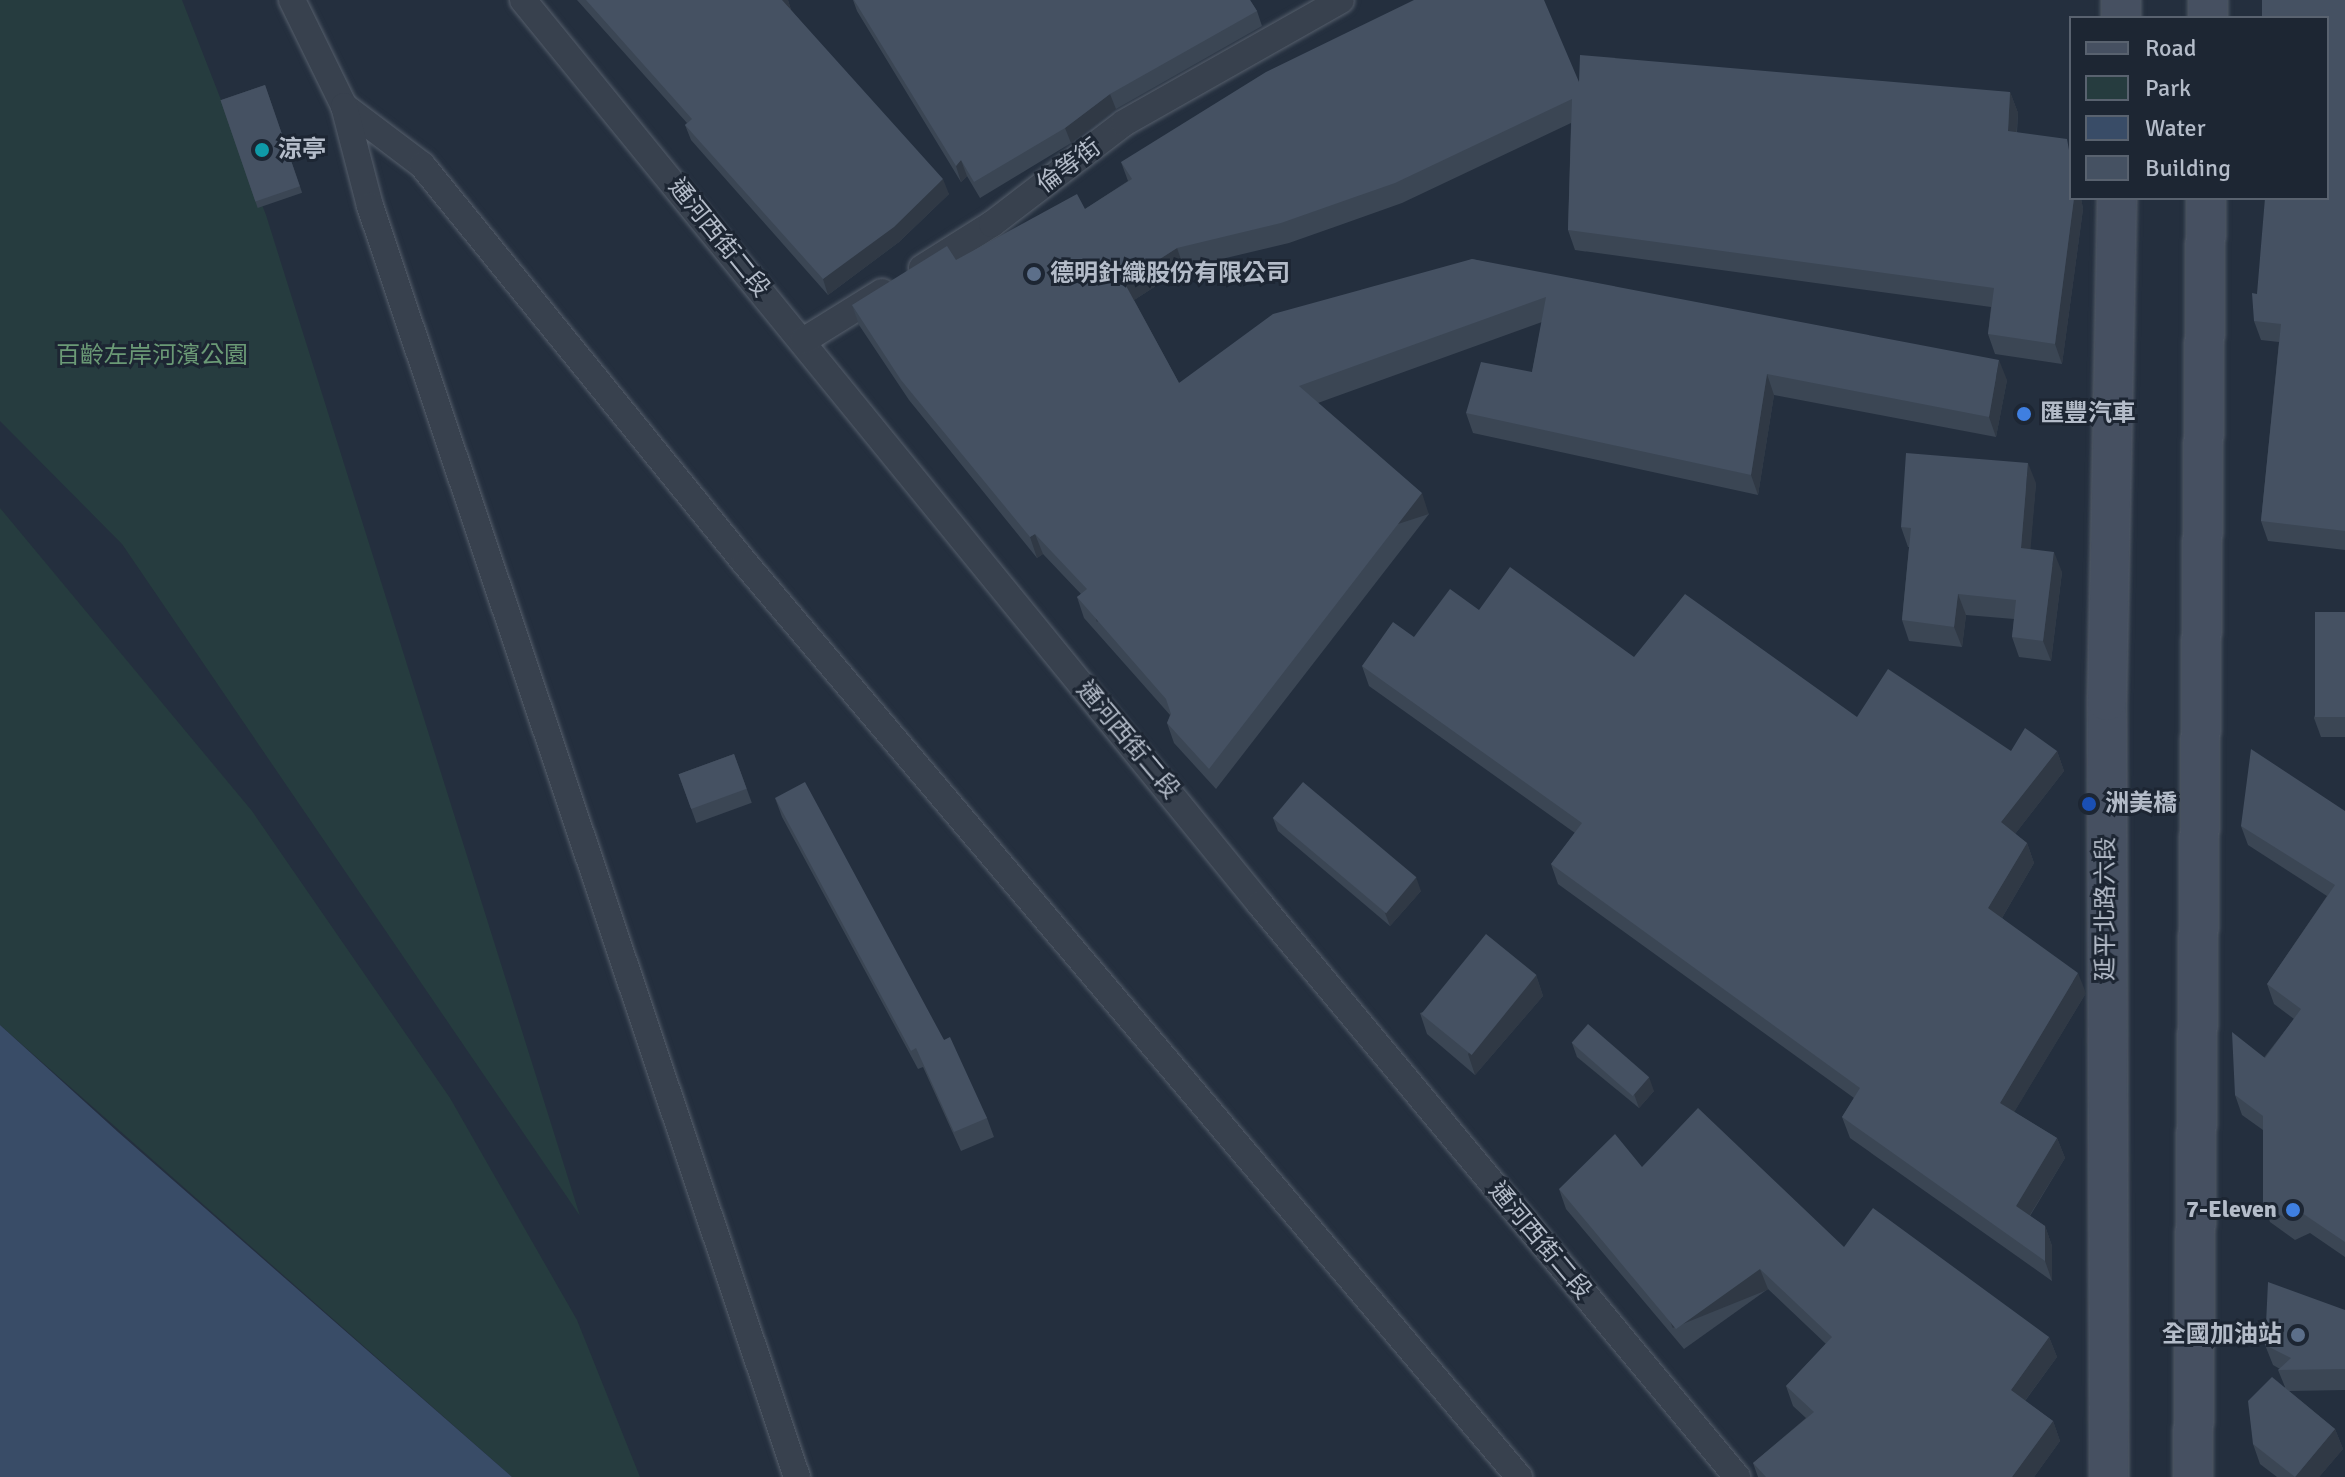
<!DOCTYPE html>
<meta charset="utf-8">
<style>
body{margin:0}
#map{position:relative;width:2345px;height:1477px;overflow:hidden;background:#242f3e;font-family:Signika,"Noto Sans TC",sans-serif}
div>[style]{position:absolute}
.green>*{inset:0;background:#263c3f}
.water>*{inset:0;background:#394c67}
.roads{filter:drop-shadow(0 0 2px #565f6c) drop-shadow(0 0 2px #565f6c)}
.street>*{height:26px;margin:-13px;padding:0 13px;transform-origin:13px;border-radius:13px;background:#38414e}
.secondary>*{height:38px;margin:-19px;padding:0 19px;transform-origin:19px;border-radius:19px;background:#465061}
.wall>*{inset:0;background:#3b4654;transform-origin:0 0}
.shaded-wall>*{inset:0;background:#303945;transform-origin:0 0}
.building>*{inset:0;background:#455162;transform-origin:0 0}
.dots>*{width:22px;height:22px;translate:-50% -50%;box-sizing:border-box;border:4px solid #1d2633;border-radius:50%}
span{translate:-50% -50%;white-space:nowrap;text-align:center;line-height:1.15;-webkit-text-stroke:6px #1d2633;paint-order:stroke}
.poi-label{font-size:24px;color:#b4bcc9;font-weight:700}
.left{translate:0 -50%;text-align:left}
.right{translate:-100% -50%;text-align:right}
.street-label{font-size:24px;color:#b4bcc9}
.park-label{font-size:24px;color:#6b9a76}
.legend{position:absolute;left:2069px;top:16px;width:260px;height:184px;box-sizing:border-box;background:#1d2633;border:2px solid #59626f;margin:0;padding:10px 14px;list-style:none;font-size:24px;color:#b4bcc9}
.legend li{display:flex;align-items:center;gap:16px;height:40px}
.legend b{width:40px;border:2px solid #59626f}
</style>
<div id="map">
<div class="green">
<div style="clip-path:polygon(0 0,182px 0,266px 215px,580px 1216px,122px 544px,0 421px)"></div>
<div style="clip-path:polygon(0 508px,252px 811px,450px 1098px,577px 1320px,640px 1477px,512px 1477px,0 1025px)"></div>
</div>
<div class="water">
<div style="clip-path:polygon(0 1025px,118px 1132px,512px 1477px,0 1477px)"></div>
</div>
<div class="roads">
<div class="street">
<div style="left:292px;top:0;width:118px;rotate:63.9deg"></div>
<div style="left:344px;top:106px;width:98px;rotate:37.1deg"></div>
<div style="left:422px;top:165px;width:513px;rotate:50.94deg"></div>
<div style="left:745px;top:563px;width:1198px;rotate:49.74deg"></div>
<div style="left:523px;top:0;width:1166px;rotate:50.81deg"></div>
<div style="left:1260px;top:904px;width:746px;rotate:50.22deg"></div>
<div style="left:344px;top:106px;width:103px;rotate:75.4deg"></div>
<div style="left:370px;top:206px;width:1341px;rotate:71.43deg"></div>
<div style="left:922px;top:268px;width:83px;rotate:-32.2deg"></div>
<div style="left:992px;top:224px;width:166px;rotate:-37.4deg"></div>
<div style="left:1124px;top:123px;width:249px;rotate:-29.5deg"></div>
<div style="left:803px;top:341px;width:93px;rotate:-31.8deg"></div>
</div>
<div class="secondary">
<div style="left:2121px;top:18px;width:18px;rotate:-90deg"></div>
<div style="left:2208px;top:18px;width:18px;rotate:-90deg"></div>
<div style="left:2109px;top:1477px;width:776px;rotate:-90.15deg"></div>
<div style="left:2107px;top:701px;width:503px;rotate:-88.86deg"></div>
<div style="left:2193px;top:1477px;width:1279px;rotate:-89.42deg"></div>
</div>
</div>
<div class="wall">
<div style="clip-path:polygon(577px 0,788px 0,791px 10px,949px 194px,899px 242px,828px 295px,691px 140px,685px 125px,687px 123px)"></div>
<div style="clip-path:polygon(853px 0,1250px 0,1257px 11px,1262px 26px,1116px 109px,1071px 143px,980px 198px,967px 176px,961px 182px,857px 11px)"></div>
<div style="clip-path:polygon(2345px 0,2345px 550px,2268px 541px,2261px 521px,2279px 342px,2261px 340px,2254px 321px,2257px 294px)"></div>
<div style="clip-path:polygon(1579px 82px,2010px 92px,2018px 113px,2017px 132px,2071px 198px,2081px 198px,2083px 209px,2062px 364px,1995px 354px,1988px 334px,1991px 307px,1575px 250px,1568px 230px,1571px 123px,1402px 203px,1289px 243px,1184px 268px,1134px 300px,1179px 383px,1472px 259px,2007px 380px,1996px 437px,1774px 395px,1758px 495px,1473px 433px,1466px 413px,1532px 372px,1542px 322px,1318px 403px,1429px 514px,1216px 789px,1174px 743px,1167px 723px,1170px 715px,1084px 618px,1077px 597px,1081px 594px,1043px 554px,1037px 558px,909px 400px,859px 325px,852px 305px,956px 260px,1085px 209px,1128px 181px,1121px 162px)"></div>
<div style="left:265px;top:85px;width:114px;height:47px;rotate:71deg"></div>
<div style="clip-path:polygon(2036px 483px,2030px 549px,2062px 572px,2051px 661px,2019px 657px,2012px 637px,2014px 619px,1966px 615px,1962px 647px,1909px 641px,1902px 620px,1909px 547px,1908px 547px,1901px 527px)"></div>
<div style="clip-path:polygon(1479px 610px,1634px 657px,1857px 717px,2011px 751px,2057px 751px,2064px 771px,2015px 834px,2027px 843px,2034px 863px,2002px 918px,2086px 993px,2014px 1112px,2057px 1138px,2065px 1158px,2030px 1216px,2045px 1226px,2052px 1246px,2052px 1281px,1850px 1138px,1842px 1117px,1854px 1098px,1558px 884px,1551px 864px,1575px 833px,1369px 686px,1362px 666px,1414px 637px)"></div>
<div style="clip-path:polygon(2345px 612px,2345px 737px,2321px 737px,2314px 718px)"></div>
<div style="left:734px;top:754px;width:52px;height:59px;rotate:70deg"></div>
<div style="clip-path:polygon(775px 798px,944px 1040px,987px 1118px,994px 1137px,961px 1151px,923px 1067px,918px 1069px,782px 817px)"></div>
<div style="clip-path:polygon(2345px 811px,2345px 1257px,2310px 1233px,2295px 1240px,2270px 1222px,2263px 1202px,2263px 1130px,2242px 1115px,2235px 1095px,2294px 1019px,2274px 1004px,2267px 984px,2327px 896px,2248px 845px,2241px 826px)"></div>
<div style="clip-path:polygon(1273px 818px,1421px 891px,1390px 926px,1278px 831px)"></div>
<div style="clip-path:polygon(1536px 975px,1543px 996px,1475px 1075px,1427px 1034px,1420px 1013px)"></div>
<div style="clip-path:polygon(1572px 1043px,1654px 1091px,1639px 1108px,1577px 1057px)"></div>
<div style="clip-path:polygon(1642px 1167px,1844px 1247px,2049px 1337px,2057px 1357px,2025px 1401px,2053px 1421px,2060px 1441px,2034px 1477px,1758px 1477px,1753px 1463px,1806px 1418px,1793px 1406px,1786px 1386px,1826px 1344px,1768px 1289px,1684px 1349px,1566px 1209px,1559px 1189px)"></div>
<div style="clip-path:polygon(2345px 1310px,2345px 1390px,2289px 1391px,2335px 1429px,2343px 1449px,2319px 1477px,2277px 1477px,2260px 1464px,2253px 1444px,2285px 1387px,2278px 1370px,2280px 1369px,2273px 1365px,2265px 1345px)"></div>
</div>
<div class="shaded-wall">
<div style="clip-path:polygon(781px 0,788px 0,791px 10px)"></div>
<div style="clip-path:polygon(2010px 92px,2018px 113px,2015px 151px,2008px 131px)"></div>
<div style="clip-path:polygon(1110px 94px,1116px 109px,1071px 143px,1065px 128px)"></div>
<div style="clip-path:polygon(961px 160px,967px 176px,961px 182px,956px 166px)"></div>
<div style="clip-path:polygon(943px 179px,949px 194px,899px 242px,828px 295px,823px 279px)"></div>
<div style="clip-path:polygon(2074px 198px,2081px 198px,2083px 209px,2062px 364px,2055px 344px)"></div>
<div style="clip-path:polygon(1177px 248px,1184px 268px,1131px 302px,1124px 282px)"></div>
<div style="clip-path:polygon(1999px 360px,2007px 380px,1996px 437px,1989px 417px)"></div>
<div style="clip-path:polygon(1767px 374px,1774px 395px,1758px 495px,1751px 475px)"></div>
<div style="clip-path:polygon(2028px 463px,2036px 483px,2029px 568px,2021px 548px)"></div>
<div style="left:1422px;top:493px;width:22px;height:349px;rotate:72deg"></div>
<div style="clip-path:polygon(1035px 534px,1043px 554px,1037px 558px,1030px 537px)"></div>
<div style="clip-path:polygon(2054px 552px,2062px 572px,2051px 661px,2043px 641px)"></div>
<div style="clip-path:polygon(1958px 594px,1966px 615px,1962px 647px,1954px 627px)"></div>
<div style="clip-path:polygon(2057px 751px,2064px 771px,2008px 843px,2001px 822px)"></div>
<div style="clip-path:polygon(2027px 843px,2034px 863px,1996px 928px,1988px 908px)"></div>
<div style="clip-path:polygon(1416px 877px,1421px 891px,1390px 926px,1385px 913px)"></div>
<div style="clip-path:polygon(2078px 973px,2086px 993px,2007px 1124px,2000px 1103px)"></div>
<div style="clip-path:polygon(1536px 975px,1543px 996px,1475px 1075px,1468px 1054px)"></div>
<div style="clip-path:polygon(1649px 1077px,1654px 1091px,1639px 1108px,1634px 1094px)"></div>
<div style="clip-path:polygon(2057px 1138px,2065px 1158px,2023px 1226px,2016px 1206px)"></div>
<div style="clip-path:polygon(2045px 1226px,2052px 1246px,2052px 1281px,2045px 1261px)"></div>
<div style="left:1760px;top:1269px;width:22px;height:103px;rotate:68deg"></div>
<div style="clip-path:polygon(2049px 1337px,2057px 1357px,2018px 1410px,2011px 1390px)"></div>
<div style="clip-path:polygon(2053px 1421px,2060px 1441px,2034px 1477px,2012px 1477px)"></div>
<div style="clip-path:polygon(2335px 1429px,2343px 1449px,2319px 1477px,2295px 1477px)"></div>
</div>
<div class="building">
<div style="clip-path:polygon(586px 0,782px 0,943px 179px,894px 227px,823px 279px,685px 125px,692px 119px)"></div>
<div style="clip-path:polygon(854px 0,1250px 0,1257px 11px,1110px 94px,1065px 128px,974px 182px,961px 160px,956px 166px)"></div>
<div style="clip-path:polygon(1414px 0,1544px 0,1579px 82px,1580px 55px,2010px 92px,2008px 131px,2067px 139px,2071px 161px,2071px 198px,2074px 198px,2055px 344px,1988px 334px,1994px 288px,1568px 230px,1572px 99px,1395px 183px,1281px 223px,1177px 248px,1124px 282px,1179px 383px,1273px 314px,1472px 259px,1999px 360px,1989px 417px,1767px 374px,1751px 475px,1466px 413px,1481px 362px,1532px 372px,1546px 297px,1299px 386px,1422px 493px,1209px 769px,1167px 723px,1171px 714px,1166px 699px,1077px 597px,1087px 589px,1035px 534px,1030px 537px,901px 380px,852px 305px,947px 246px,956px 260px,1077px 194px,1085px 209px,1132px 179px,1121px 162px,1266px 72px)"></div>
<div style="clip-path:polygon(2262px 0,2345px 0,2345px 531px,2261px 521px,2281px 324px,2254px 321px,2252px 293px,2257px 294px,2265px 198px,2327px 198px,2327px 18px,2262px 18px)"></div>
<div style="left:265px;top:85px;width:107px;height:47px;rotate:71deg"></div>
<div style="clip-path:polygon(1906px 453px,2028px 463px,2021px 548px,2054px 552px,2043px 641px,2012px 637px,2016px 600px,1958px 594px,1954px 627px,1902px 620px,1911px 528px,1901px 527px)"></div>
<div style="clip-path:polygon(1510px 567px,1634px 657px,1685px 594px,1857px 717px,1888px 669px,2011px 751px,2025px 728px,2057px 751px,2001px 822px,2027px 843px,1988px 908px,2078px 973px,2000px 1103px,2057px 1138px,2016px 1206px,2045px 1226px,2045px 1261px,1842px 1117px,1860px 1088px,1551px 864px,1582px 823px,1362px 666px,1393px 622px,1414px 637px,1450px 589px,1479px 610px)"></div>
<div style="left:2345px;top:612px;width:105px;height:30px;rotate:90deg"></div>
<div style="clip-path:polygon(2251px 749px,2345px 811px,2345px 1242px,2302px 1213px,2287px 1220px,2263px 1202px,2263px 1116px,2235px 1095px,2232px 1032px,2265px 1058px,2301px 1009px,2267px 984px,2335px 885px,2241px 826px)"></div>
<div style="left:734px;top:754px;width:37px;height:59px;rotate:70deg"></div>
<div style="clip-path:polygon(805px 782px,944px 1040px,950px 1037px,987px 1118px,954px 1132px,916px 1048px,911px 1051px,775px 798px)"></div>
<div style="left:1303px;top:782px;width:148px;height:47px;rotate:40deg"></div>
<div style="left:1486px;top:934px;width:65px;height:103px;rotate:39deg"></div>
<div style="left:1588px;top:1024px;width:81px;height:25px;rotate:41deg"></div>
<div style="clip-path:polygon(1698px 1108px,1844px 1247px,1873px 1208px,2049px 1337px,2011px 1390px,2053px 1421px,2012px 1477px,1766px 1477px,1753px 1463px,1814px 1412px,1786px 1386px,1832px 1337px,1760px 1269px,1676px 1329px,1559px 1189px,1615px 1134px,1642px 1167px)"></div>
<div style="clip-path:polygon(2268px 1282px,2345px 1310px,2345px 1369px,2278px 1370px,2291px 1358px,2265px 1345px)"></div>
<div style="clip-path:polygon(2272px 1377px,2335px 1429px,2295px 1477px,2253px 1444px,2248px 1401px)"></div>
</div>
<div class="dots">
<div style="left:262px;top:150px;background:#0f9aa8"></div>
<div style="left:1034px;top:274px;background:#5c6f8a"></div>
<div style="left:2024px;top:414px;background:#3f7fe0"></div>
<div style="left:2089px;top:804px;background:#1a4fb4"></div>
<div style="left:2293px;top:1210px;background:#3f7fe0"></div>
<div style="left:2298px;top:1335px;background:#5c6f8a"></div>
</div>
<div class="poi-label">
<span class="left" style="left:278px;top:150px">涼亭</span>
<span class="left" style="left:1050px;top:274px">德明針織股份有限公司</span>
<span class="left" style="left:2040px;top:414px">匯豐汽車</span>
<span class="left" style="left:2105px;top:804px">洲美橋</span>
<span class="right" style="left:2277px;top:1210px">7-Eleven</span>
<span class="right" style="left:2282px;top:1335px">全國加油站</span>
</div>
<div class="street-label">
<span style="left:1069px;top:166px;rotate:-37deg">倫等街</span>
<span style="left:719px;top:238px;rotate:51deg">通河西街二段</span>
<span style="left:1128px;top:740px;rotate:50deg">通河西街二段</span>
<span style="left:2106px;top:909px;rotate:-90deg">延平北路六段</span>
<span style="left:1540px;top:1241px;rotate:50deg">通河西街二段</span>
</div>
<div class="park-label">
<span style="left:152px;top:356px">百齡左岸河濱公園</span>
</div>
<ul class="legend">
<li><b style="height:10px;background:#465061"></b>Road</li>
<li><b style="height:22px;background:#263c3f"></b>Park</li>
<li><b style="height:22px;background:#394c67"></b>Water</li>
<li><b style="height:22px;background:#455162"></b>Building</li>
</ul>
</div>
